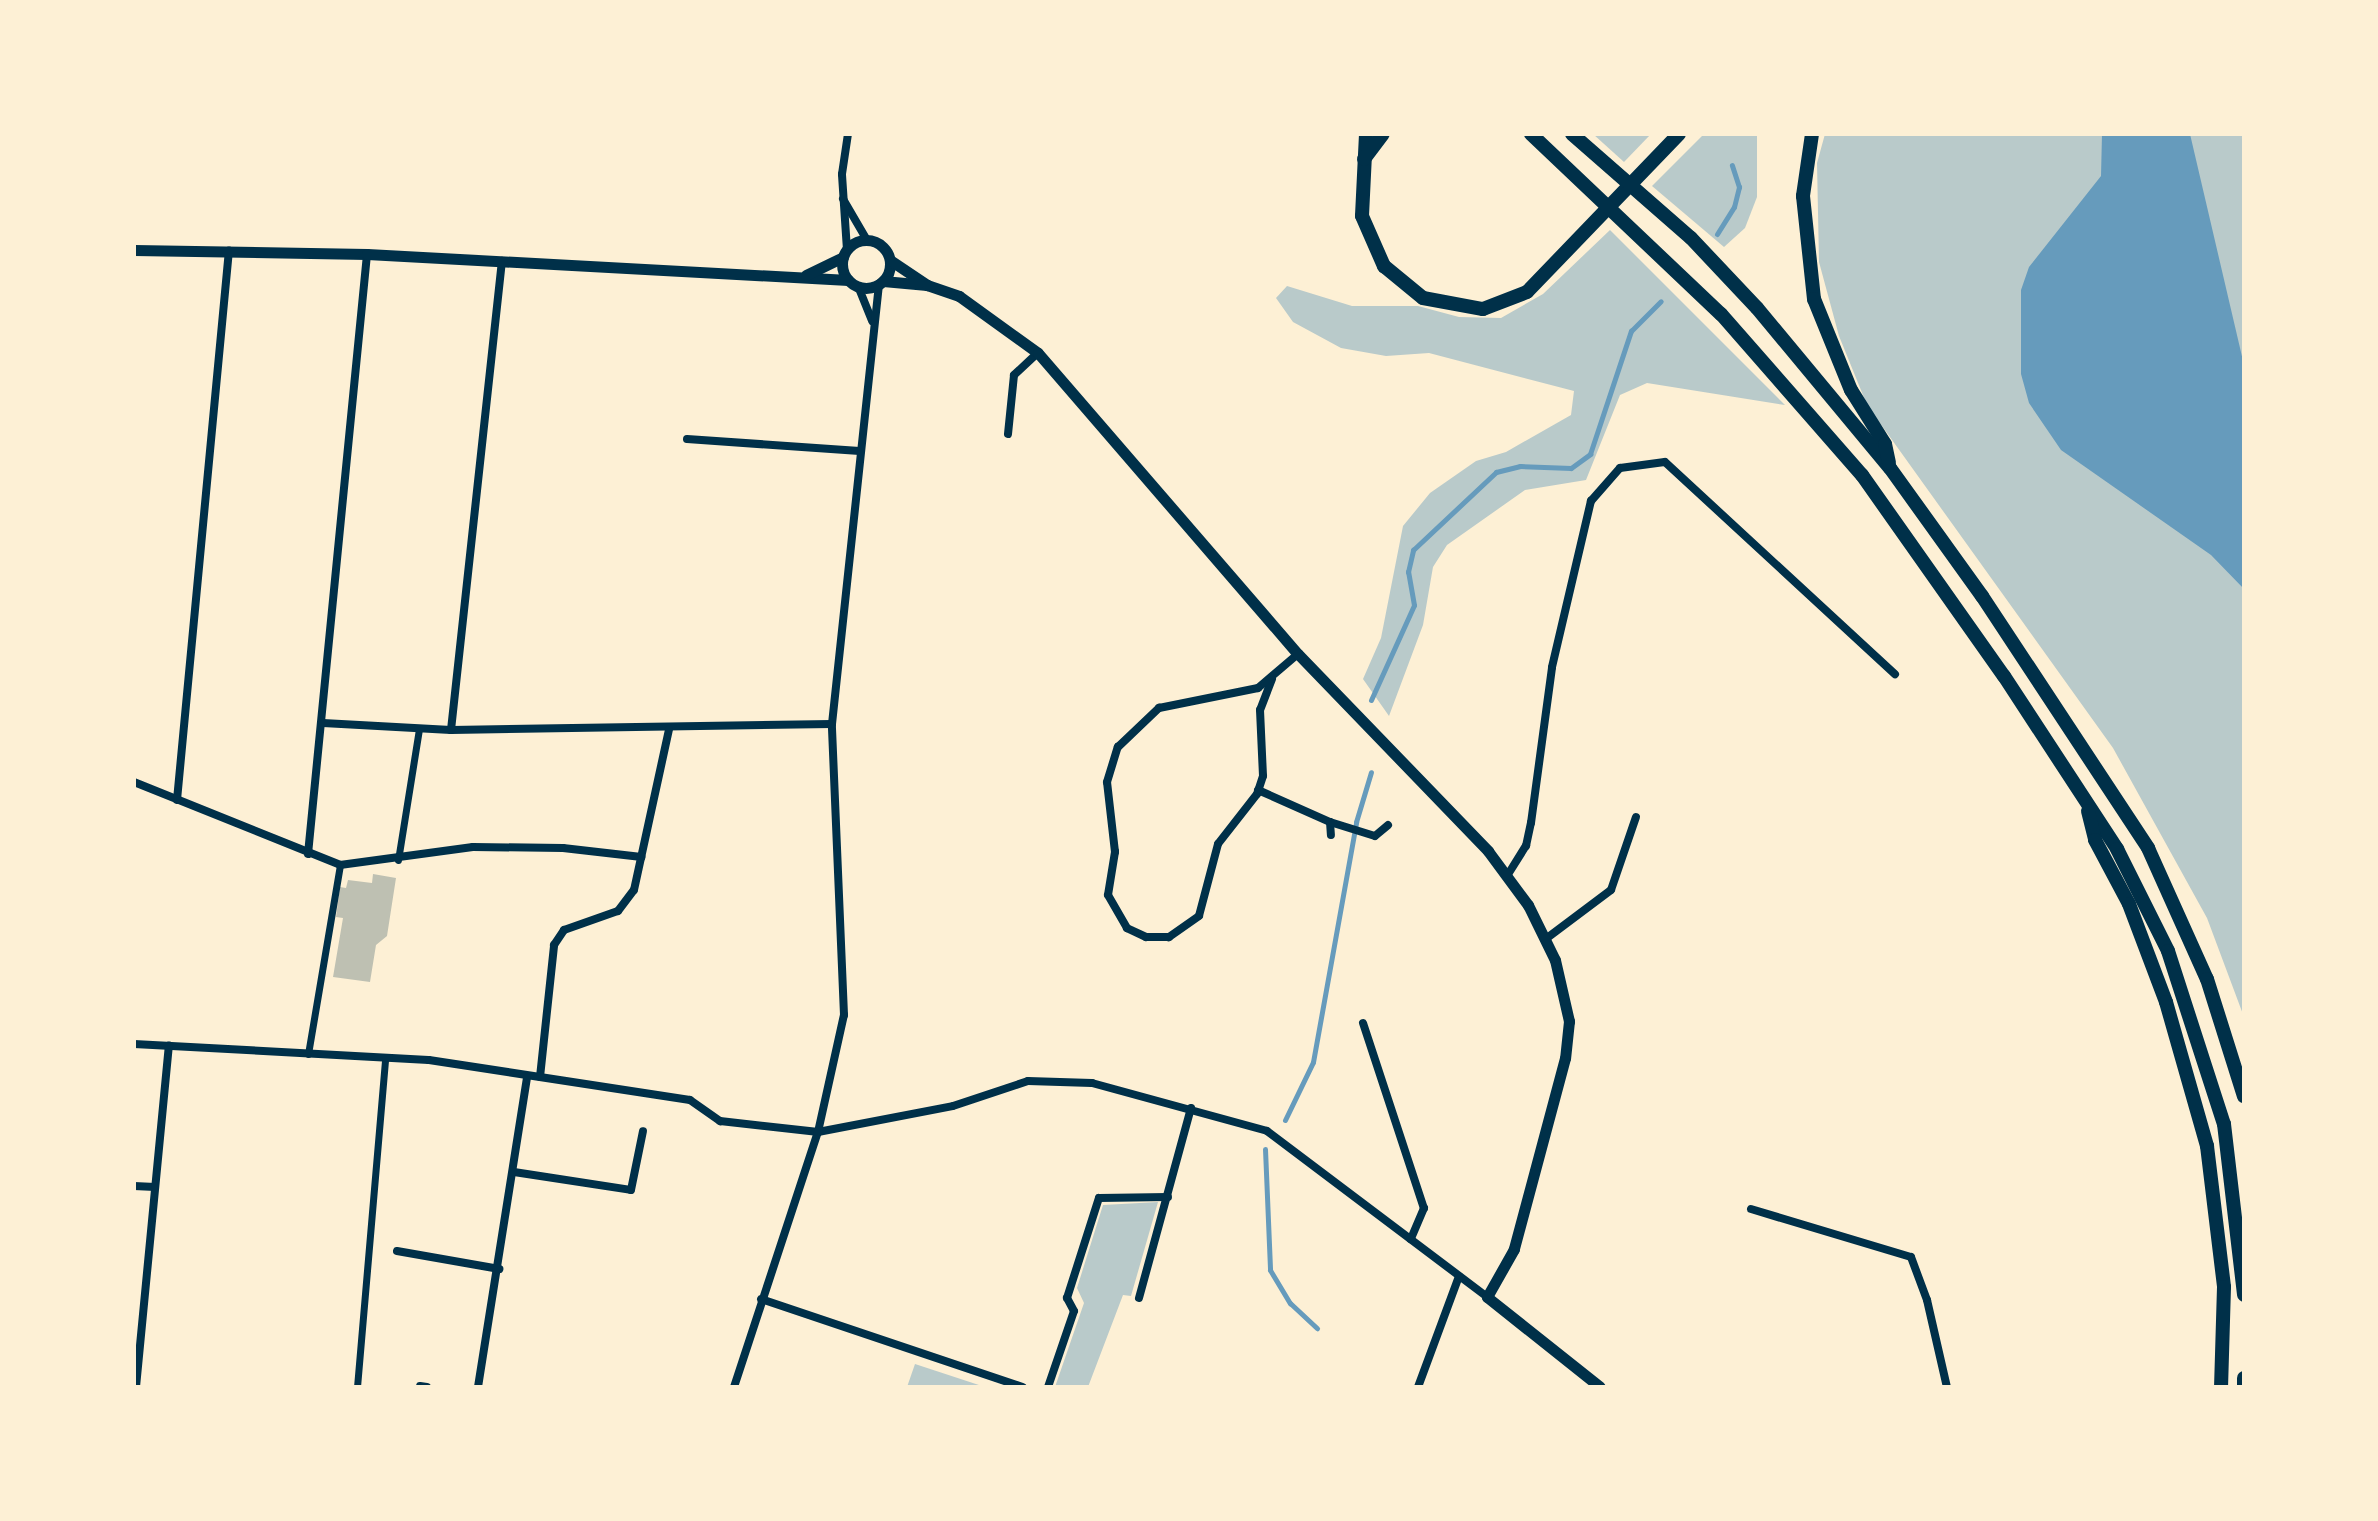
<!DOCTYPE html>
<style>
body{margin:0}
#map{position:relative;width:2378px;height:1521px;overflow:hidden;background:#fdf0d5;font-family:"Golos Text",sans-serif}
div>[style]{position:absolute}
.green>*{inset:0;background:#b9caca}
.water>*{inset:0;background:#669bbc}
.stream>*{height:5px;margin:-2.5px;padding:0 2.5px;transform-origin:2.5px;border-radius:2.5px;background:#669bbc}
.building>*{inset:0;background:#bec0b2}
.pedestrian>*{height:7px;margin:-3.5px;padding:0 3.5px;transform-origin:3.5px;border-radius:3.5px;background:#003049}
.minor>*{height:8px;margin:-4px;padding:0 4px;transform-origin:4px;border-radius:4px;background:#003049}
.tertiary>*{height:11px;margin:-5.5px;padding:0 5.5px;transform-origin:5.5px;border-radius:5.5px;background:#003049}
.tertiary>.ring{margin:-5.5px;padding:0;box-sizing:content-box;background:none;border:11px solid #003049;border-radius:50%}
.trunk>*{height:14px;margin:-7px;padding:0 7px;transform-origin:7px;border-radius:7px;background:#003049}
span{translate:-50% -50%;white-space:nowrap;text-align:center;line-height:1.15;-webkit-text-stroke:6px #fdf0d5;paint-order:stroke}
.frame{position:absolute;inset:0;border:136px solid #fdf0d5;pointer-events:none}
</style>
<div id="map">
<div class="green">
<div style="clip-path:polygon(1593px 134px,1651px 134px,1624px 162px)"></div>
<div style="clip-path:polygon(1704px 134px,1757px 134px,1757px 197px,1745px 228px,1724px 247px,1652px 186px)"></div>
<div style="clip-path:polygon(1825px 134px,2244px 134px,2244px 1017px,2207px 918px,2113px 748px,1867px 405px,1839px 336px,1819px 262px,1817px 163px)"></div>
<div style="clip-path:polygon(1610px 230px,1785px 405px,1647px 383px,1620px 395px,1586px 480px,1525px 490px,1447px 545px,1433px 567px,1423px 625px,1389px 716px,1363px 679px,1381px 638px,1403px 526px,1430px 493px,1476px 461px,1506px 452px,1571px 415px,1574px 391px,1429px 353px,1386px 356px,1341px 348px,1293px 322px,1276px 298px,1287px 286px,1352px 306px,1418px 306px,1459px 317px,1501px 318px,1543px 294px)"></div>
<div style="clip-path:polygon(1158px 1202px,1131px 1296px,1123px 1295px,1088px 1387px,1055px 1387px,1084px 1303px,1077px 1288px,1103px 1205px)"></div>
<div style="clip-path:polygon(915px 1364px,985px 1387px,907px 1387px)"></div>
</div>
<div class="water">
<div style="clip-path:polygon(2102px 134px,2190px 134px,2244px 365px,2244px 589px,2211px 555px,2061px 450px,2029px 403px,2021px 374px,2021px 290px,2029px 267px,2101px 176px)"></div>
</div>
<div class="stream">
<div style="left:1717px;top:234px;width:32px;rotate:-58deg"></div>
<div style="left:1734px;top:207px;width:21px;rotate:-76deg"></div>
<div style="left:1739px;top:187px;width:23px;rotate:-108deg"></div>
<div style="left:1371px;top:700px;width:104px;rotate:-65.6deg"></div>
<div style="left:1414px;top:605px;width:34px;rotate:-100deg"></div>
<div style="left:1408px;top:572px;width:23px;rotate:-77deg"></div>
<div style="left:1413px;top:550px;width:114px;rotate:-43.2deg"></div>
<div style="left:1496px;top:472px;width:25px;rotate:-14deg"></div>
<div style="left:1520px;top:466px;width:51px;rotate:2.2deg"></div>
<div style="left:1571px;top:468px;width:24px;rotate:-36deg"></div>
<div style="left:1590px;top:454px;width:130px;rotate:-71.6deg"></div>
<div style="left:1631px;top:331px;width:42px;rotate:-45deg"></div>
<div style="left:1285px;top:1120px;width:64px;rotate:-64.2deg"></div>
<div style="left:1313px;top:1062px;width:244px;rotate:-79.8deg"></div>
<div style="left:1356px;top:822px;width:52px;rotate:-73.3deg"></div>
<div style="left:1265px;top:1149px;width:121px;rotate:87.6deg"></div>
<div style="left:1270px;top:1270px;width:39px;rotate:59deg"></div>
<div style="left:1290px;top:1303px;width:37px;rotate:43deg"></div>
</div>
<div class="building">
<div style="clip-path:polygon(373px 874px,396px 878px,387px 936px,376px 945px,370px 982px,333px 977px,343px 918px,336px 917px,340px 887px,346px 888px,348px 880px,372px 883px)"></div>
</div>
<div class="pedestrian">
<div style="left:398px;top:860px;width:133px;rotate:-80.9deg"></div>
<div style="left:308px;top:1054px;width:192px;rotate:-80.4deg"></div>
<div style="left:357px;top:1387px;width:330px;rotate:-85.1deg"></div>
</div>
<div class="minor">
<div style="left:843px;top:199px;width:48px;rotate:59.7deg"></div>
<div style="left:847px;top:250px;width:76px;rotate:-93.8deg"></div>
<div style="left:842px;top:174px;width:40px;rotate:-81.5deg"></div>
<div style="left:858px;top:286px;width:38px;rotate:68deg"></div>
<div style="left:1008px;top:434px;width:59px;rotate:-84.2deg"></div>
<div style="left:1014px;top:375px;width:33px;rotate:-43deg"></div>
<div style="left:687px;top:439px;width:173px;rotate:4deg"></div>
<div style="left:1272px;top:679px;width:33px;rotate:111deg"></div>
<div style="left:1260px;top:710px;width:66px;rotate:87.4deg"></div>
<div style="left:1263px;top:776px;width:19px;rotate:108deg"></div>
<div style="left:1257px;top:794px;width:63px;rotate:128deg"></div>
<div style="left:1218px;top:844px;width:74px;rotate:104.8deg"></div>
<div style="left:1199px;top:916px;width:37px;rotate:145deg"></div>
<div style="left:1169px;top:937px;width:23px;rotate:180deg"></div>
<div style="left:1146px;top:937px;width:21px;rotate:-155deg"></div>
<div style="left:1127px;top:928px;width:38px;rotate:-120deg"></div>
<div style="left:1108px;top:895px;width:44px;rotate:-80.8deg"></div>
<div style="left:1115px;top:852px;width:70px;rotate:-96.5deg"></div>
<div style="left:1107px;top:782px;width:37px;rotate:-73deg"></div>
<div style="left:1118px;top:747px;width:57px;rotate:-43.6deg"></div>
<div style="left:1159px;top:708px;width:101px;rotate:-11.4deg"></div>
<div style="left:1258px;top:688px;width:52px;rotate:-40.4deg"></div>
<div style="left:323px;top:723px;width:128px;rotate:3.1deg"></div>
<div style="left:451px;top:730px;width:381px;rotate:-0.9deg"></div>
<div style="left:451px;top:730px;width:472px;rotate:-83.8deg"></div>
<div style="left:134px;top:782px;width:222px;rotate:21.9deg"></div>
<div style="left:340px;top:865px;width:134px;rotate:-7.7deg"></div>
<div style="left:473px;top:847px;width:90px;rotate:0.6deg"></div>
<div style="left:563px;top:848px;width:79px;rotate:6.6deg"></div>
<div style="left:1258px;top:790px;width:79px;rotate:24deg"></div>
<div style="left:1330px;top:822px;width:13px;rotate:86deg"></div>
<div style="left:177px;top:800px;width:552px;rotate:-84.6deg"></div>
<div style="left:1330px;top:822px;width:47px;rotate:17.3deg"></div>
<div style="left:1375px;top:836px;width:17px;rotate:-40deg"></div>
<div style="left:308px;top:854px;width:603px;rotate:-84.38deg"></div>
<div style="left:1507px;top:876px;width:36px;rotate:-58deg"></div>
<div style="left:1526px;top:846px;width:24px;rotate:-78deg"></div>
<div style="left:1531px;top:823px;width:157px;rotate:-82.3deg"></div>
<div style="left:1552px;top:667px;width:171px;rotate:-76.8deg"></div>
<div style="left:1591px;top:501px;width:44px;rotate:-48.7deg"></div>
<div style="left:1620px;top:468px;width:45px;rotate:-7.6deg"></div>
<div style="left:1665px;top:462px;width:313px;rotate:42.7deg"></div>
<div style="left:1547px;top:938px;width:80px;rotate:-36.9deg"></div>
<div style="left:1611px;top:890px;width:77px;rotate:-71.1deg"></div>
<div style="left:1363px;top:1023px;width:195px;rotate:71.8deg"></div>
<div style="left:1424px;top:1208px;width:34px;rotate:113deg"></div>
<div style="left:134px;top:1044px;width:295px;rotate:3.1deg"></div>
<div style="left:429px;top:1060px;width:264px;rotate:8.7deg"></div>
<div style="left:690px;top:1100px;width:37px;rotate:35deg"></div>
<div style="left:720px;top:1121px;width:99px;rotate:6.4deg"></div>
<div style="left:818px;top:1132px;width:137px;rotate:-10.9deg"></div>
<div style="left:953px;top:1106px;width:79px;rotate:-18.4deg"></div>
<div style="left:1028px;top:1081px;width:64px;rotate:1.8deg"></div>
<div style="left:1092px;top:1083px;width:181px;rotate:15.3deg"></div>
<div style="left:1267px;top:1131px;width:276px;rotate:37deg"></div>
<div style="left:540px;top:1077px;width:133px;rotate:-83.9deg"></div>
<div style="left:554px;top:945px;width:18px;rotate:-56deg"></div>
<div style="left:564px;top:930px;width:57px;rotate:-19.4deg"></div>
<div style="left:618px;top:911px;width:26px;rotate:-53deg"></div>
<div style="left:634px;top:890px;width:164px;rotate:-77.7deg"></div>
<div style="left:514px;top:1172px;width:118px;rotate:8.7deg"></div>
<div style="left:631px;top:1190px;width:60px;rotate:-78.5deg"></div>
<div style="left:134px;top:1186px;width:21px;rotate:3deg"></div>
<div style="left:1751px;top:1209px;width:167px;rotate:16.7deg"></div>
<div style="left:1911px;top:1257px;width:46px;rotate:69.6deg"></div>
<div style="left:1927px;top:1300px;width:89px;rotate:77.1deg"></div>
<div style="left:397px;top:1251px;width:104px;rotate:10deg"></div>
<div style="left:1139px;top:1298px;width:197px;rotate:-74.7deg"></div>
<div style="left:761px;top:1299px;width:276px;rotate:18.6deg"></div>
<div style="left:420px;top:1386px;width:7px;rotate:8deg"></div>
<div style="left:136px;top:1387px;width:343px;rotate:-84.5deg"></div>
<div style="left:478px;top:1387px;width:313px;rotate:-81deg"></div>
<div style="left:734px;top:1387px;width:268px;rotate:-71.8deg"></div>
<div style="left:818px;top:1132px;width:120px;rotate:-77.5deg"></div>
<div style="left:844px;top:1015px;width:291px;rotate:-92.4deg"></div>
<div style="left:832px;top:724px;width:443px;rotate:-83.9deg"></div>
<div style="left:1048px;top:1387px;width:80px;rotate:-71.1deg"></div>
<div style="left:1074px;top:1311px;width:15px;rotate:-118deg"></div>
<div style="left:1067px;top:1298px;width:105px;rotate:-72.3deg"></div>
<div style="left:1099px;top:1198px;width:69px;rotate:-0.8deg"></div>
<div style="left:1418px;top:1387px;width:118px;rotate:-69.7deg"></div>
</div>
<div class="tertiary">
<div class="ring" style="left:842px;top:240px;width:37px;height:37px"></div>
<div style="left:134px;top:250px;width:233px;rotate:1deg"></div>
<div style="left:367px;top:254px;width:482px;rotate:3.1deg"></div>
<div style="left:890px;top:260px;width:45px;rotate:34deg"></div>
<div style="left:806px;top:275px;width:41px;rotate:-25.9deg"></div>
<div style="left:883px;top:281px;width:44px;rotate:5.2deg"></div>
<div style="left:927px;top:285px;width:34px;rotate:19deg"></div>
<div style="left:959px;top:296px;width:97px;rotate:35.8deg"></div>
<div style="left:1038px;top:353px;width:398px;rotate:49.2deg"></div>
<div style="left:1298px;top:654px;width:274px;rotate:46deg"></div>
<div style="left:1488px;top:851px;width:67px;rotate:53.5deg"></div>
<div style="left:1528px;top:905px;width:61px;rotate:63.9deg"></div>
<div style="left:1555px;top:960px;width:63px;rotate:77.1deg"></div>
<div style="left:1569px;top:1021px;width:37px;rotate:96deg"></div>
<div style="left:1565px;top:1058px;width:198px;rotate:105deg"></div>
<div style="left:1514px;top:1249px;width:55px;rotate:119.4deg"></div>
<div style="left:1487px;top:1297px;width:144px;rotate:38.5deg"></div>
</div>
<div class="trunk">
<div style="left:1366px;top:134px;width:82px;rotate:92.8deg"></div>
<div style="left:1362px;top:216px;width:55px;rotate:66.3deg"></div>
<div style="left:1384px;top:266px;width:50px;rotate:39.4deg"></div>
<div style="left:1423px;top:298px;width:61px;rotate:10.4deg"></div>
<div style="left:1483px;top:309px;width:47px;rotate:-21.1deg"></div>
<div style="left:1527px;top:292px;width:219px;rotate:-46.1deg"></div>
<div style="left:1531px;top:134px;width:262px;rotate:43.5deg"></div>
<div style="left:1721px;top:314px;width:214px;rotate:48.8deg"></div>
<div style="left:1862px;top:475px;width:246px;rotate:54.8deg"></div>
<div style="left:2004px;top:676px;width:207px;rotate:56.8deg"></div>
<div style="left:2117px;top:849px;width:114px;rotate:63.4deg"></div>
<div style="left:2168px;top:951px;width:182px;rotate:72.1deg"></div>
<div style="left:2224px;top:1124px;width:172px;rotate:83.3deg"></div>
<div style="left:1572px;top:134px;width:158px;rotate:41.2deg"></div>
<div style="left:1691px;top:238px;width:96px;rotate:46.7deg"></div>
<div style="left:1757px;top:308px;width:208px;rotate:50.3deg"></div>
<div style="left:1890px;top:468px;width:158px;rotate:54.3deg"></div>
<div style="left:1982px;top:596px;width:302px;rotate:56.6deg"></div>
<div style="left:2148px;top:848px;width:144px;rotate:65.8deg"></div>
<div style="left:2207px;top:979px;width:123px;rotate:72.5deg"></div>
<div style="left:1812px;top:134px;width:63px;rotate:98.3deg"></div>
<div style="left:1803px;top:196px;width:104px;rotate:83.9deg"></div>
<div style="left:1814px;top:299px;width:98px;rotate:67.9deg"></div>
<div style="left:1851px;top:390px;width:64px;rotate:57.8deg"></div>
<div style="left:1885px;top:444px;width:19px;rotate:78deg"></div>
<div style="left:1364px;top:159px;width:31px;rotate:-53deg"></div>
<div style="left:2088px;top:811px;width:30px;rotate:76deg"></div>
<div style="left:2095px;top:840px;width:72px;rotate:62deg"></div>
<div style="left:2129px;top:904px;width:105px;rotate:69.3deg"></div>
<div style="left:2166px;top:1002px;width:150px;rotate:74.1deg"></div>
<div style="left:2207px;top:1146px;width:142px;rotate:83.1deg"></div>
<div style="left:2224px;top:1287px;width:100px;rotate:91.7deg"></div>
<div style="left:2244px;top:1387px;width:9px;rotate:-90deg"></div>
</div>
<div class="frame"></div>
</div>
